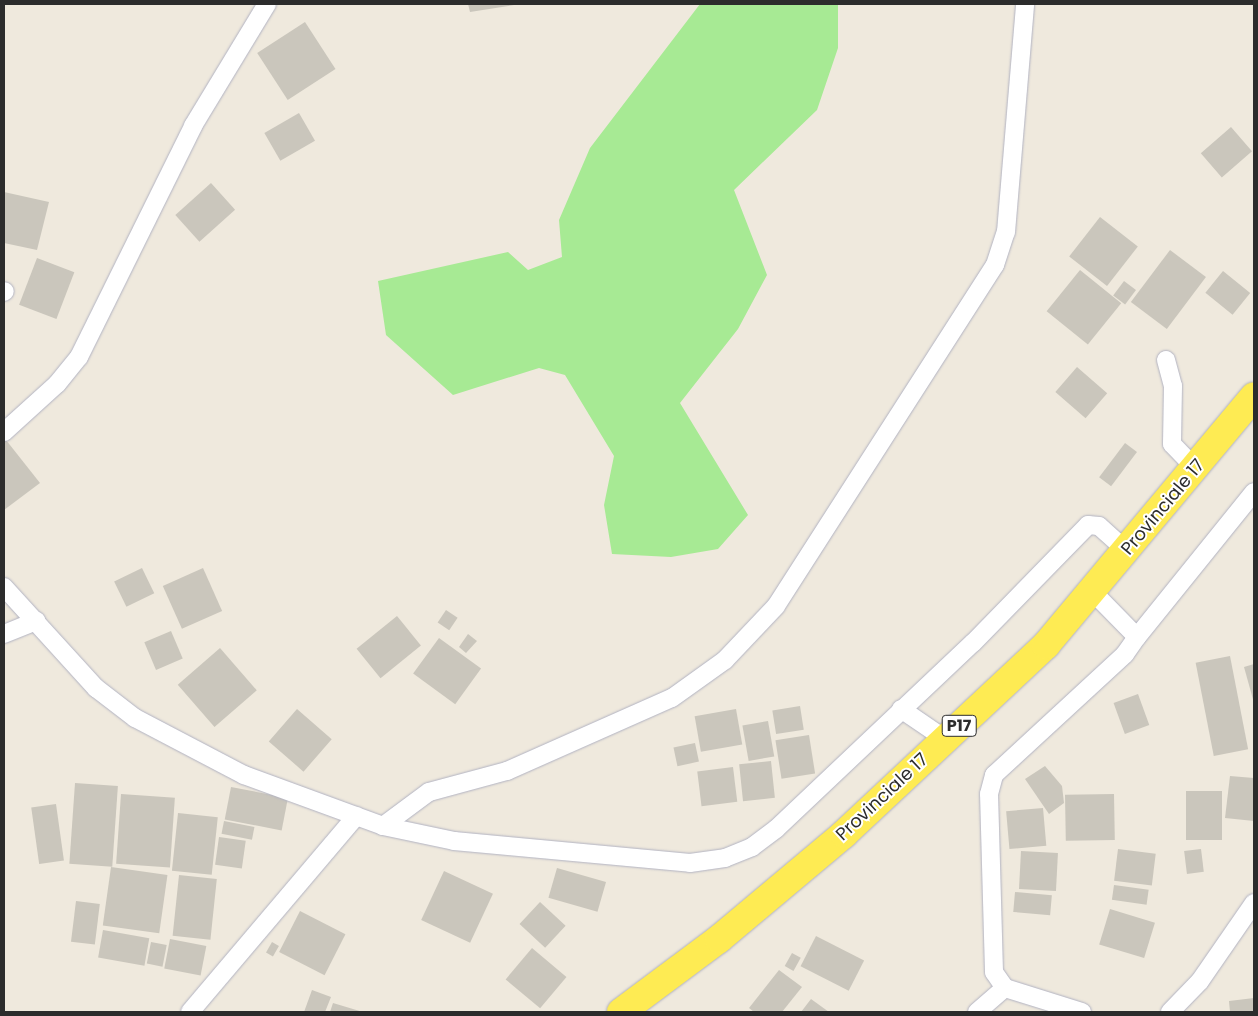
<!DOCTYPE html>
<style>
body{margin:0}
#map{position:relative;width:1258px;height:1016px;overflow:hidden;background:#efe9dd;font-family:Poppins,sans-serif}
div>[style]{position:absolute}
.green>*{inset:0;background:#a7ea94}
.building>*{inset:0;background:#cac6bc;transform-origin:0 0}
.roads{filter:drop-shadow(0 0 1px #b1b2c1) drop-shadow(0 0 1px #b1b2c1)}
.street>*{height:18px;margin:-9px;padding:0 9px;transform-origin:9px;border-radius:9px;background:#fff}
.primary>*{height:28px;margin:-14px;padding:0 14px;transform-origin:14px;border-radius:14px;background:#feeb53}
span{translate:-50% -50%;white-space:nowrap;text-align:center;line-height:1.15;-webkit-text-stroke:4px #fff;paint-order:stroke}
.shield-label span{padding:1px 4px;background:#fff;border:1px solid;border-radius:4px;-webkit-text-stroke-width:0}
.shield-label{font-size:16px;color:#2c2c2c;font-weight:700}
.street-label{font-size:18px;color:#2c2c2c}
.frame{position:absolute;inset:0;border:5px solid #2c2c2c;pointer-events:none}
</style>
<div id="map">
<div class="green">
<div style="clip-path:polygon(700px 4px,838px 4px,838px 48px,817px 110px,734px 190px,767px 275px,738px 329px,680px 403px,748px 515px,718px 549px,671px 557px,612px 554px,604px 505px,614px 456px,565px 375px,539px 368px,453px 395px,386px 335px,378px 281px,508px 252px,528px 270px,562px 257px,559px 220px,590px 148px)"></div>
</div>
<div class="building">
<div style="clip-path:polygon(468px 4px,514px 4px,514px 5px,470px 12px)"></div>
<div style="left:305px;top:22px;width:56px;height:57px;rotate:57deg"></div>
<div style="left:299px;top:113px;width:32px;height:40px;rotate:60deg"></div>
<div style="left:1231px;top:127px;width:32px;height:40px;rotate:49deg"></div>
<div style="left:211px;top:183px;width:36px;height:48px;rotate:48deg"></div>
<div style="clip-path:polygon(4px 192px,49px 202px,37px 250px,4px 243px)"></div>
<div style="left:1100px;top:217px;width:48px;height:50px;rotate:38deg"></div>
<div style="left:1170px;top:250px;width:45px;height:65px;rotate:37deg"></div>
<div style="left:37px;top:258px;width:40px;height:50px;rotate:21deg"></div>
<div style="left:1080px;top:270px;width:53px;height:53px;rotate:39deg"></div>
<div style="left:1223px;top:271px;width:35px;height:28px;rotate:39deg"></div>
<div style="left:1124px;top:281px;width:15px;height:18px;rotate:37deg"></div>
<div style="left:1077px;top:367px;width:40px;height:33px;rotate:41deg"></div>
<div style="clip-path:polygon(6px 440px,40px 483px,4px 510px,4px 442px)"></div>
<div style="left:1125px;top:443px;width:15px;height:43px;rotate:37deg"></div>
<div style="left:142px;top:568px;width:28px;height:31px;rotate:64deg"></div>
<div style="left:203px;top:568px;width:47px;height:44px;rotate:66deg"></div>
<div style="left:446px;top:610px;width:14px;height:15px;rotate:34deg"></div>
<div style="left:397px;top:616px;width:38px;height:52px;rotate:51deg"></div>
<div style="left:171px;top:631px;width:30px;height:29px;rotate:67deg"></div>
<div style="clip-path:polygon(468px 634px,477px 641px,466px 653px,459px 647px)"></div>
<div style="left:439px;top:638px;width:52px;height:44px;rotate:36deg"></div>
<div style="left:220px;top:648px;width:56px;height:56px;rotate:49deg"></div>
<div style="left:1230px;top:656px;width:95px;height:35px;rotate:79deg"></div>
<div style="clip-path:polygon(1254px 664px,1254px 703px,1244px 667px)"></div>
<div style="left:1138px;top:694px;width:33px;height:26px;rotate:70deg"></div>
<div style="left:800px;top:706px;width:24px;height:28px;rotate:81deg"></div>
<div style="left:297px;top:709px;width:46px;height:43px;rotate:41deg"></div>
<div style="left:736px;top:709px;width:36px;height:42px;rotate:80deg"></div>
<div style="left:768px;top:721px;width:36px;height:26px;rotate:80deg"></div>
<div style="left:809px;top:735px;width:39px;height:34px;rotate:81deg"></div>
<div style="left:695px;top:743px;width:19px;height:22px;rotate:78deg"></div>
<div style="left:771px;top:761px;width:37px;height:32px;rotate:84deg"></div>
<div style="clip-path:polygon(1045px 766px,1062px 786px,1064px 803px,1049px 814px,1025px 779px)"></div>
<div style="left:733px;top:767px;width:35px;height:36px;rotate:83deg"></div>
<div style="clip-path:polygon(1230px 776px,1254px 778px,1254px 821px,1225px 818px)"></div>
<div style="left:75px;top:783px;width:43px;height:81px;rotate:4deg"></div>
<div style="left:231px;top:787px;width:58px;height:33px;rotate:11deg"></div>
<div style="left:1186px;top:791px;width:36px;height:49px"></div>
<div style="left:121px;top:794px;width:54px;height:70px;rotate:4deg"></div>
<div style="left:1114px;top:794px;width:46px;height:49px;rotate:89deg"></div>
<div style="left:56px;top:804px;width:57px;height:25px;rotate:82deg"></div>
<div style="left:1043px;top:808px;width:38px;height:37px;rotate:85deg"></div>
<div style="left:178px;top:813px;width:40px;height:58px;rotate:6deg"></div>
<div style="left:224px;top:821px;width:31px;height:13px;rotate:11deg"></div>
<div style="left:219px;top:837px;width:27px;height:28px;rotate:8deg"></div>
<div style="left:1118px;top:849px;width:38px;height:32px;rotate:7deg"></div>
<div style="left:1201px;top:849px;width:23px;height:17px;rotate:83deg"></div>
<div style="left:1021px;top:851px;width:37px;height:38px;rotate:3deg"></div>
<div style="left:111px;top:867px;width:57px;height:59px;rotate:8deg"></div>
<div style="left:557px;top:868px;width:51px;height:31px;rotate:16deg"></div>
<div style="left:444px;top:871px;width:54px;height:54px;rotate:25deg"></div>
<div style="left:179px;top:875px;width:38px;height:61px;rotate:6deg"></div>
<div style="left:1114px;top:885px;width:35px;height:15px;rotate:8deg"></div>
<div style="left:1015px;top:892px;width:37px;height:20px;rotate:5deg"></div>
<div style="left:76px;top:901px;width:24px;height:41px;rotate:7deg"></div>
<div style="left:540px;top:902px;width:35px;height:30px;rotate:43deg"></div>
<div style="left:1110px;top:909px;width:47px;height:37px;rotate:17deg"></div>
<div style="left:300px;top:911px;width:51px;height:46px;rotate:27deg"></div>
<div style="left:103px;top:930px;width:47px;height:28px;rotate:10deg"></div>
<div style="left:816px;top:936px;width:54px;height:34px;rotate:27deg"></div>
<div style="left:170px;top:939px;width:37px;height:30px;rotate:11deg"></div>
<div style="left:151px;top:942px;width:16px;height:22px;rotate:11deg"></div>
<div style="left:272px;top:942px;width:8px;height:12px;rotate:30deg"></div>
<div style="left:532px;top:948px;width:45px;height:41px;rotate:40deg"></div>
<div style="left:792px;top:953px;width:10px;height:15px;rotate:29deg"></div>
<div style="clip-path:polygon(779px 970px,802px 987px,782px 1012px,754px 1012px,749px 1008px)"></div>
<div style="clip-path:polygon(312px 990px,331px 997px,325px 1012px,304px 1012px)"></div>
<div style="clip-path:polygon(1254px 998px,1254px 1012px,1230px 1012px,1229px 1001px)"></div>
<div style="clip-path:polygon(811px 999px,829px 1012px,801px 1012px)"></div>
<div style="clip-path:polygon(333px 1003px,363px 1012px,330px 1012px)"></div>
</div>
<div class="roads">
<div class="street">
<div style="left:4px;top:292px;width:1px;rotate:-45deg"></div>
<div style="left:1166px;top:360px;width:27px;rotate:75deg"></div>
<div style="left:1173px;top:386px;width:58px;rotate:91deg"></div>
<div style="left:1172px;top:444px;width:33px;rotate:46deg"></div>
<div style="left:4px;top:432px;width:72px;rotate:-42.2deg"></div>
<div style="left:57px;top:384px;width:35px;rotate:-51deg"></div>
<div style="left:79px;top:357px;width:258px;rotate:-63.7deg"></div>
<div style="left:193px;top:126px;width:143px;rotate:-58.8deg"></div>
<div style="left:4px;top:587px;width:137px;rotate:47.7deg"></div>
<div style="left:96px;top:688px;width:49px;rotate:37.6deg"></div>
<div style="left:135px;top:718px;width:123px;rotate:27.6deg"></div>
<div style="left:244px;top:775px;width:148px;rotate:20.1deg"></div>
<div style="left:383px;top:826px;width:73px;rotate:11.9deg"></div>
<div style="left:454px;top:841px;width:237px;rotate:5.3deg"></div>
<div style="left:690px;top:863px;width:35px;rotate:-8deg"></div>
<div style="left:725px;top:858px;width:29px;rotate:-22deg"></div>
<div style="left:752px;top:847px;width:30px;rotate:-37deg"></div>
<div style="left:776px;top:829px;width:271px;rotate:-43.4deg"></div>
<div style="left:973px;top:643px;width:165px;rotate:-45.7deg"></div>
<div style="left:1088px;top:525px;width:11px;rotate:5deg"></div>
<div style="left:1099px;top:526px;width:38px;rotate:42deg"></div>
<div style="left:4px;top:634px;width:35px;rotate:-22deg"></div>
<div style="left:1137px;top:637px;width:186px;rotate:-51.1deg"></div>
<div style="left:901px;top:709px;width:53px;rotate:34.3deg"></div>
<div style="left:383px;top:826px;width:57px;rotate:-36.5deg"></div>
<div style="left:429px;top:792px;width:81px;rotate:-15.1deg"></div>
<div style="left:507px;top:771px;width:180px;rotate:-23.9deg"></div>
<div style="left:672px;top:698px;width:65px;rotate:-35.6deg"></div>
<div style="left:725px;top:660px;width:74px;rotate:-46.6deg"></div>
<div style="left:776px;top:606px;width:405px;rotate:-57.3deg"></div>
<div style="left:995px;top:265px;width:35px;rotate:-72deg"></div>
<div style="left:1006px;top:232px;width:229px;rotate:-85.2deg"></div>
<div style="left:190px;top:1012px;width:257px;rotate:-49.7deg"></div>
<div style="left:977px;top:1012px;width:37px;rotate:-41deg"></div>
<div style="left:1082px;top:1012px;width:81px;rotate:-162.7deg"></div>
<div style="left:1005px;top:988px;width:19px;rotate:-125deg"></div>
<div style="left:994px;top:972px;width:178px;rotate:-91.6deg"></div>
<div style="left:989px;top:794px;width:20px;rotate:-75deg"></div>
<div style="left:994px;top:775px;width:178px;rotate:-42.7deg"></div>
<div style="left:1125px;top:654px;width:21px;rotate:-55deg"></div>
<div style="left:1137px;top:637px;width:66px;rotate:-134.4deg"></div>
<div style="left:1170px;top:1012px;width:43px;rotate:-45.9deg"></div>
<div style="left:1200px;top:981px;width:95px;rotate:-55.3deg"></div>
</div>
<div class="primary">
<div style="left:621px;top:1012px;width:122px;rotate:-36.7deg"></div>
<div style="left:719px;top:939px;width:163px;rotate:-40deg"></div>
<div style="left:844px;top:834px;width:277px;rotate:-43.1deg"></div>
<div style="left:1046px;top:645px;width:324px;rotate:-50.1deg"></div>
</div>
</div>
<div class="shield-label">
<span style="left:959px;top:726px">P17</span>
</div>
<div class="street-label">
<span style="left:1163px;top:507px;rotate:-50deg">Provinciale 17</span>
<span style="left:882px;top:797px;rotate:-43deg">Provinciale 17</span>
</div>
<div class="frame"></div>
</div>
